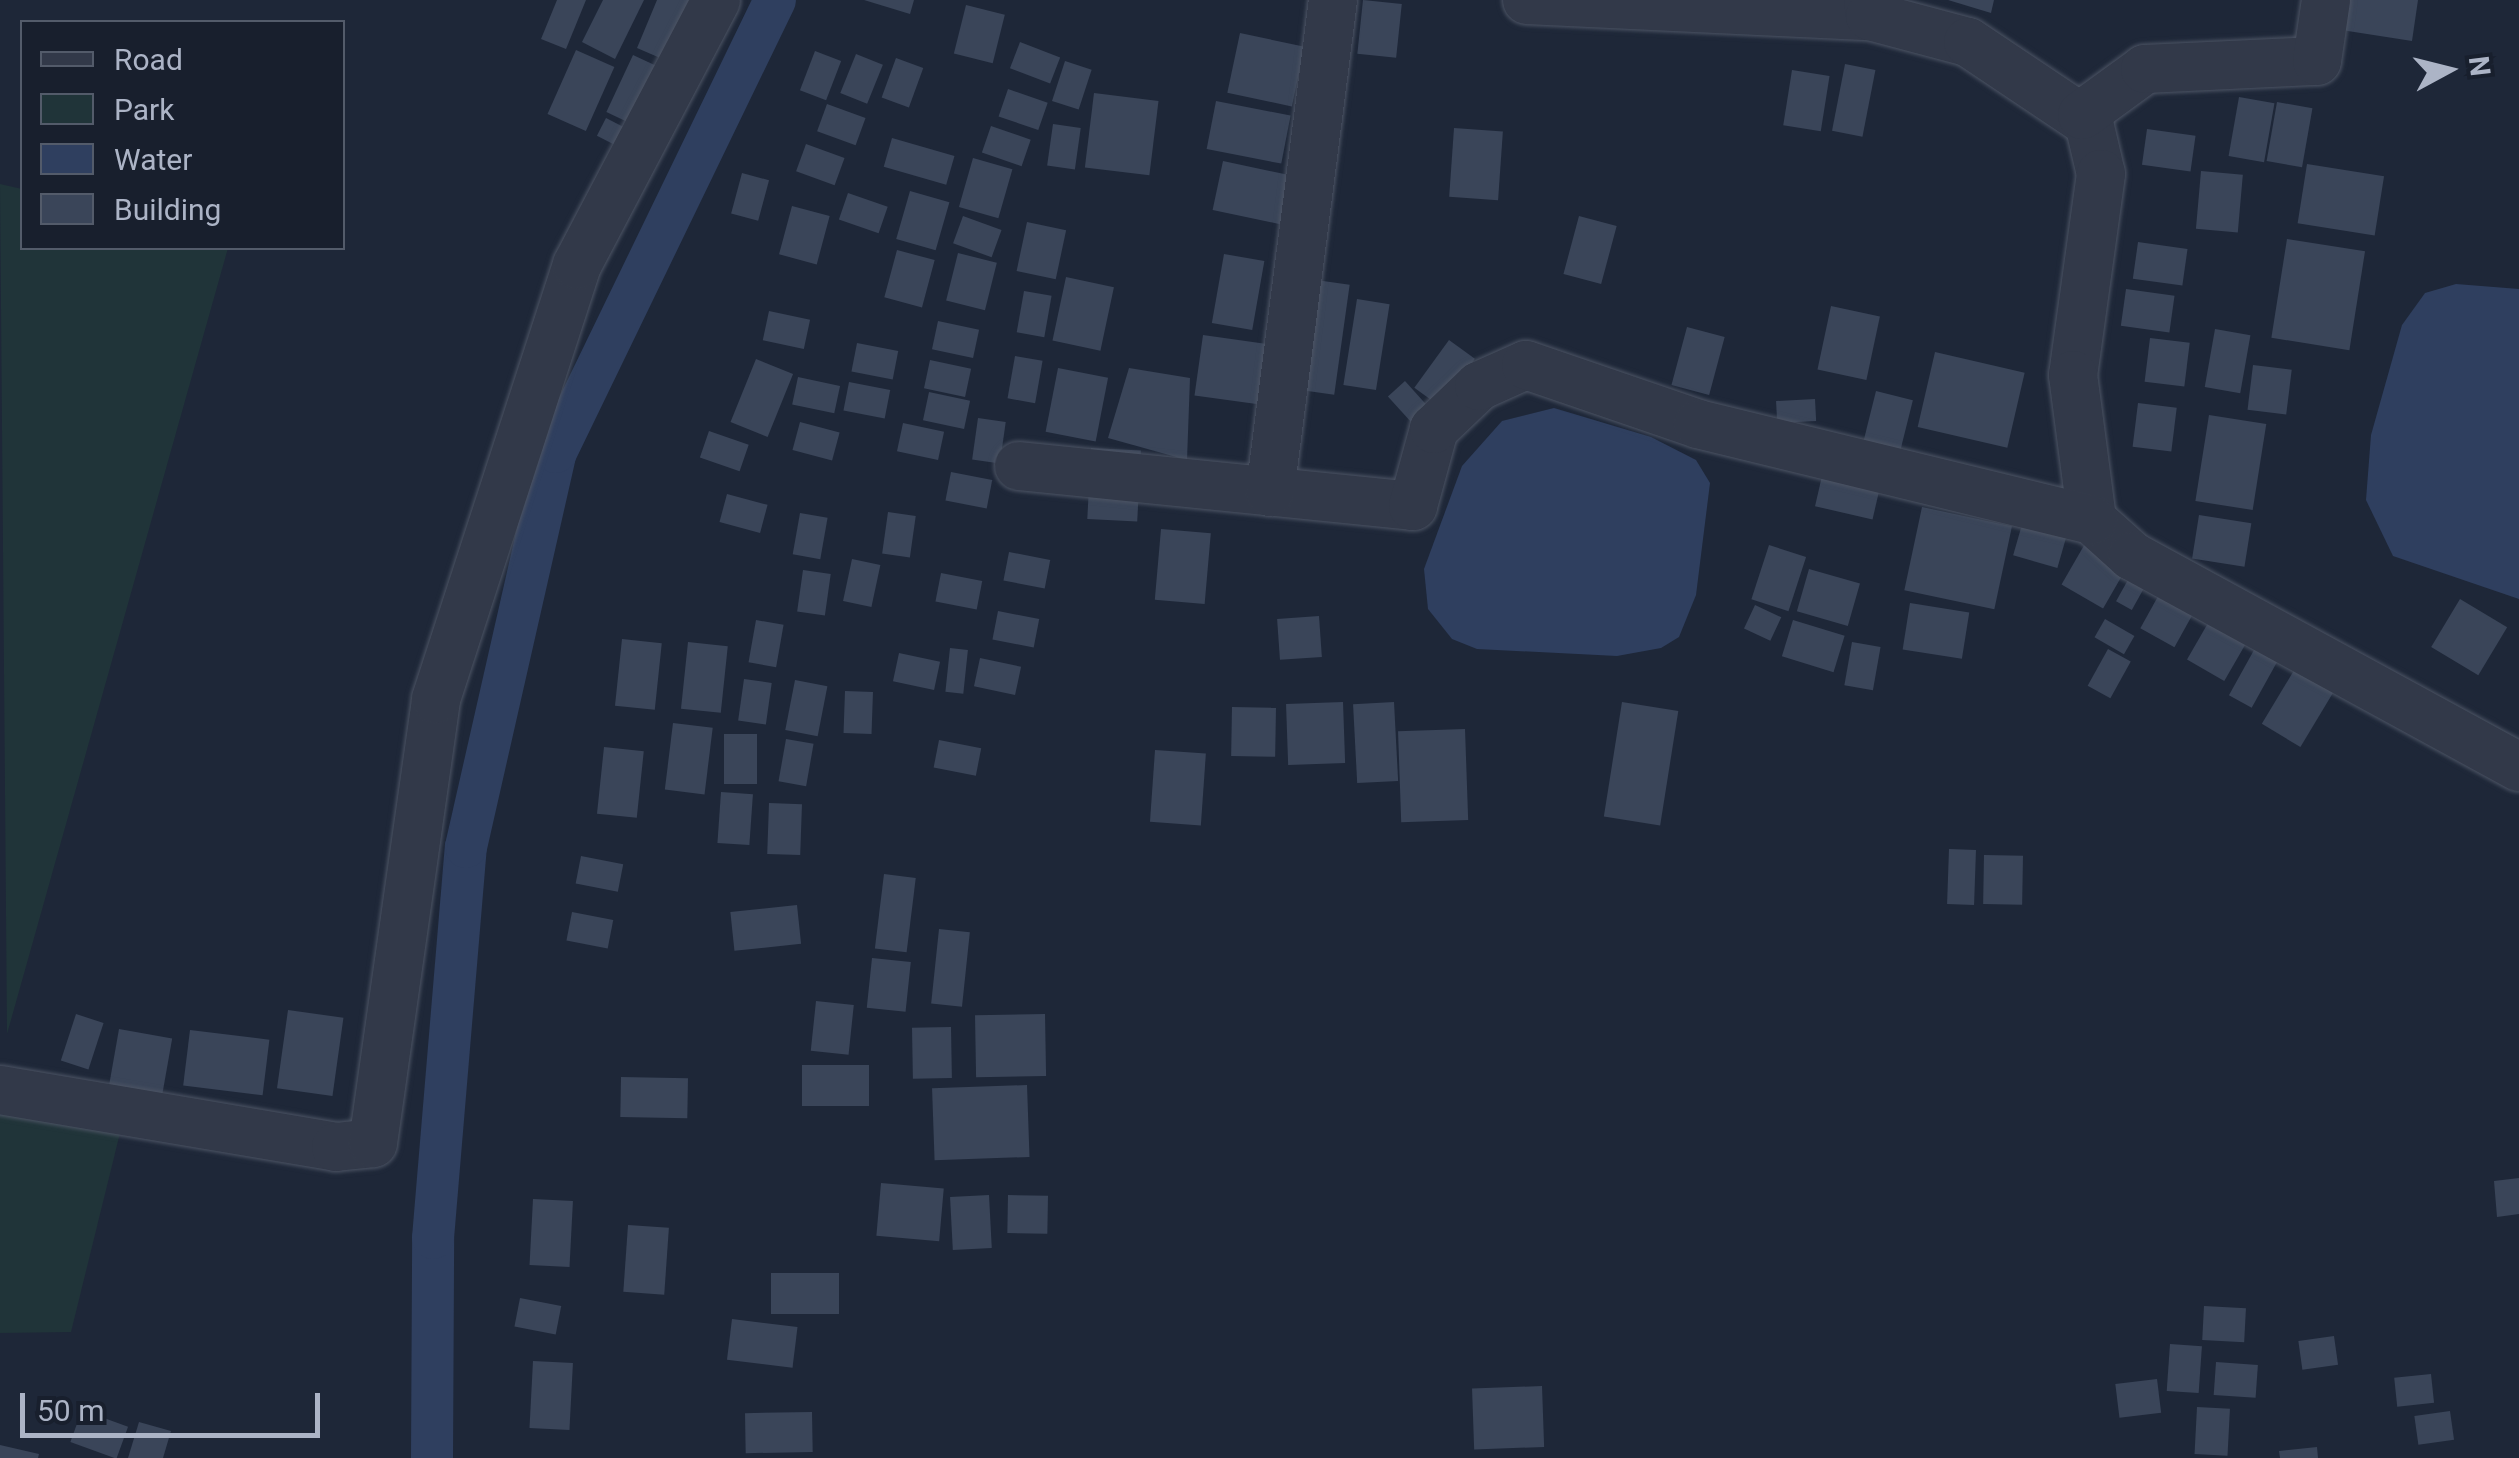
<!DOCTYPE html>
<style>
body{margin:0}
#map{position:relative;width:2519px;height:1458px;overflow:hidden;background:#1e2738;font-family:Roboto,sans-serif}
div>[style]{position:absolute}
.green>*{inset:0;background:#203439}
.water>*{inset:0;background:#2f3f5f}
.canal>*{height:42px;margin:-21px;padding:0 21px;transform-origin:21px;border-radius:21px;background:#2f3f5f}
.building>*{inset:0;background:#3a4559;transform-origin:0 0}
.roads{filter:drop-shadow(0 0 2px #4c5464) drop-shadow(0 0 2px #4c5464)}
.minor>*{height:48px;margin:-24px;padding:0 24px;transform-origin:24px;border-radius:24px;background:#323949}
span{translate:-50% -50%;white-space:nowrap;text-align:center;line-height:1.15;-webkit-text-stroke:10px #181f2d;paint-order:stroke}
.legend{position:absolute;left:20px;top:20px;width:325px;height:230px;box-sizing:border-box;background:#181f2d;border:2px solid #535b6a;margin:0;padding:12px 18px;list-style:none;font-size:30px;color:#acb4c6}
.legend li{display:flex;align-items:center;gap:20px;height:50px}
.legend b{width:50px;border:2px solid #535b6a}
.north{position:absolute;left:2399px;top:20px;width:100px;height:100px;-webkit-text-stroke:8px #181f2d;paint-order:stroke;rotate:83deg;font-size:28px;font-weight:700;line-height:40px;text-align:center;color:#acb4c6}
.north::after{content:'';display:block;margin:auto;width:35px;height:45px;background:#acb4c6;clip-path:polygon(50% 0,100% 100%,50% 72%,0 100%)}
.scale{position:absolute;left:20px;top:1393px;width:300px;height:45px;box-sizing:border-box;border:5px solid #acb4c6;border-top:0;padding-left:12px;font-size:30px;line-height:35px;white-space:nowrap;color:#acb4c6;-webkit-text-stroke:8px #181f2d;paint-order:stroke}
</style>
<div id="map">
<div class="green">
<div style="clip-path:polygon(0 184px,22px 189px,22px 248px,228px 248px,7px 1034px)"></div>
<div style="clip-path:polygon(0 1106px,121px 1129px,71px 1332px,0 1333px)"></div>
</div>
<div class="water">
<div style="clip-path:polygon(2456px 284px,2519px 289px,2519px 599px,2393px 556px,2366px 500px,2371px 435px,2402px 325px,2425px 293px)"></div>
<div style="clip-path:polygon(1554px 408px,1651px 437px,1696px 460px,1710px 483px,1696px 595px,1679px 637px,1661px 648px,1617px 656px,1477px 649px,1452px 639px,1428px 609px,1424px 569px,1462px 466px,1502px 421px)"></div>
</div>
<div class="canal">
<div style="left:432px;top:1458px;width:220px;rotate:-89.7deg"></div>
<div style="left:433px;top:1238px;width:392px;rotate:-85.2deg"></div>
<div style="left:466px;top:847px;width:405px;rotate:-77.2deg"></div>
<div style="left:556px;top:452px;width:502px;rotate:-64.15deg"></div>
</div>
<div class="building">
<div style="clip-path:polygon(557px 0,586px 0,566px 49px,541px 39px)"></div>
<div style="clip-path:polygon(603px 0,644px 0,615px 59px,582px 42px)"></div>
<div style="clip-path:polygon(657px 0,700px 0,674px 64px,637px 48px)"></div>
<div style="clip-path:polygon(864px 0,914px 0,910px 14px)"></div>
<div style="left:1363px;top:0;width:39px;height:54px;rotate:6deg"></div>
<div style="clip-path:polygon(1948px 0,1994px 0,1991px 13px)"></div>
<div style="clip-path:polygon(2339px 0,2418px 0,2412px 41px,2335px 29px)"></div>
<div style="left:966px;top:5px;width:40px;height:50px;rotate:14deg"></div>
<div style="left:1240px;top:33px;width:66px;height:61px;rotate:12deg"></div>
<div style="left:1020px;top:42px;width:43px;height:28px;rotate:21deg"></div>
<div style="left:576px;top:50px;width:42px;height:70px;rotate:24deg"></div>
<div style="left:815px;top:51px;width:28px;height:42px;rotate:21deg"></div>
<div style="left:856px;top:54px;width:29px;height:42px;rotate:22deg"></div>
<div style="left:633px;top:55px;width:35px;height:63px;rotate:25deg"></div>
<div style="left:896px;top:58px;width:29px;height:42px;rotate:20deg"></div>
<div style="left:1065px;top:61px;width:28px;height:42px;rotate:18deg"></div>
<div style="left:1845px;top:64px;width:31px;height:68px;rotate:11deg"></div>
<div style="left:1792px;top:70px;width:38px;height:56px;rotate:9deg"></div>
<div style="left:1008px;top:89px;width:42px;height:29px;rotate:19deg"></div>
<div style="left:1094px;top:93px;width:65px;height:75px;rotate:7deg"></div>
<div style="left:2239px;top:97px;width:36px;height:60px;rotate:10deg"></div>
<div style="left:1216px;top:101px;width:76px;height:49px;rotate:11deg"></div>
<div style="left:2277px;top:102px;width:36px;height:60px;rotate:10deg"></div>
<div style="left:827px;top:104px;width:41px;height:29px;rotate:20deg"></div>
<div style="left:606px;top:118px;width:29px;height:20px;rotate:27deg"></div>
<div style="left:1053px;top:124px;width:28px;height:42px;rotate:8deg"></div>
<div style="left:991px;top:126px;width:42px;height:28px;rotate:19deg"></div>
<div style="left:1454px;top:128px;width:49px;height:69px;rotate:4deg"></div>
<div style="left:2147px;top:129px;width:49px;height:36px;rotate:8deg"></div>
<div style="left:892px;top:138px;width:65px;height:30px;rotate:16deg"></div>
<div style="left:806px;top:144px;width:41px;height:29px;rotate:20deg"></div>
<div style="left:973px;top:158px;width:41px;height:51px;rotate:16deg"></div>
<div style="left:1223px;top:161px;width:76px;height:50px;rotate:12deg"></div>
<div style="left:2307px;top:164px;width:78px;height:60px;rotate:9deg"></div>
<div style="left:2201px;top:171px;width:42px;height:58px;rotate:5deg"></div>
<div style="left:742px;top:173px;width:28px;height:42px;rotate:15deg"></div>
<div style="left:910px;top:191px;width:41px;height:50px;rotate:16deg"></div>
<div style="left:848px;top:193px;width:42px;height:28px;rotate:19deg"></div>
<div style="left:792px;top:206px;width:39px;height:50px;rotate:15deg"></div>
<div style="left:963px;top:216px;width:41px;height:29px;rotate:20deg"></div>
<div style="left:1579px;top:216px;width:39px;height:60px;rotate:15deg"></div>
<div style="left:1027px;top:222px;width:40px;height:50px;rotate:12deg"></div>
<div style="left:2287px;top:239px;width:79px;height:100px;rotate:9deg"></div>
<div style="left:2138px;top:242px;width:50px;height:37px;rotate:8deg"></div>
<div style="left:897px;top:250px;width:39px;height:49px;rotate:15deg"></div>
<div style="left:958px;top:253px;width:40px;height:49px;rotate:14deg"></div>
<div style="left:1224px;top:254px;width:41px;height:70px;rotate:10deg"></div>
<div style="left:1066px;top:277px;width:49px;height:65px;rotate:12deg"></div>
<div style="left:1316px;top:280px;width:34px;height:111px;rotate:8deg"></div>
<div style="left:2126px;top:289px;width:49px;height:37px;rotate:8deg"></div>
<div style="left:1024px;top:291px;width:28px;height:42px;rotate:10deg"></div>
<div style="left:1357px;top:299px;width:33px;height:87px;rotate:9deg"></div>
<div style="left:1831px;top:306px;width:50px;height:65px;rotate:12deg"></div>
<div style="left:769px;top:311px;width:42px;height:30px;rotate:12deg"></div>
<div style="left:938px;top:321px;width:42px;height:29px;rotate:12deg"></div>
<div style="left:1687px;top:327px;width:39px;height:60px;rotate:15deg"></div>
<div style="left:2215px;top:329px;width:36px;height:59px;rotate:10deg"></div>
<div style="left:1203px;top:335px;width:68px;height:61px;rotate:8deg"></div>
<div style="left:2150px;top:338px;width:40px;height:44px;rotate:7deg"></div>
<div style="left:1449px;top:340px;width:32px;height:59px;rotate:36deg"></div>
<div style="left:857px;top:343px;width:42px;height:29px;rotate:11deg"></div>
<div style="left:1935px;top:352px;width:92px;height:77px;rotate:13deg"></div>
<div style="left:1015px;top:356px;width:28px;height:43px;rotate:10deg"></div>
<div style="left:756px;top:359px;width:40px;height:68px;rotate:22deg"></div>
<div style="left:930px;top:360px;width:42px;height:29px;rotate:12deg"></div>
<div style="left:2253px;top:365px;width:39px;height:45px;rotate:7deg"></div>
<div style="left:1058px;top:368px;width:51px;height:65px;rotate:11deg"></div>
<div style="clip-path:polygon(1129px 368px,1190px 378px,1187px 460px,1108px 438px)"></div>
<div style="left:798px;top:377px;width:43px;height:28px;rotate:12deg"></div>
<div style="left:1405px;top:381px;width:40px;height:23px;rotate:48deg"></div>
<div style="left:849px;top:382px;width:42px;height:29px;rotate:11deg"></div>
<div style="left:1876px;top:391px;width:38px;height:60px;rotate:14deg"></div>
<div style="left:929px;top:392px;width:42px;height:29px;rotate:12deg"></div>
<div style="left:1815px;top:399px;width:22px;height:39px;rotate:87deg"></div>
<div style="left:2138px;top:403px;width:39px;height:44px;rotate:7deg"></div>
<div style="left:2209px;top:415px;width:58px;height:87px;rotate:9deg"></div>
<div style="left:978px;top:418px;width:28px;height:42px;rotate:8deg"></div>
<div style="left:800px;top:422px;width:41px;height:29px;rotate:15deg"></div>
<div style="left:903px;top:423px;width:42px;height:29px;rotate:12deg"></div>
<div style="left:709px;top:431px;width:42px;height:28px;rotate:19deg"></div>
<div style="left:1091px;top:448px;width:50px;height:71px;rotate:3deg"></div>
<div style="left:951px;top:472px;width:42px;height:29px;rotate:11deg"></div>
<div style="left:1822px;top:476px;width:59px;height:31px;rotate:13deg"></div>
<div style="left:727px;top:494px;width:42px;height:29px;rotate:15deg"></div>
<div style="left:1922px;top:507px;width:92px;height:85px;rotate:12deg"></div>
<div style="left:888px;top:512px;width:28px;height:42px;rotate:8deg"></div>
<div style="left:800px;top:513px;width:28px;height:42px;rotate:10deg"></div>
<div style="left:2025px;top:514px;width:46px;height:43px;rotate:16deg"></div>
<div style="left:2199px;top:515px;width:53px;height:44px;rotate:9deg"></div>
<div style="left:1161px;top:529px;width:50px;height:71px;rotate:5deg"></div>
<div style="left:2086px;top:542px;width:48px;height:49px;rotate:30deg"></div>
<div style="left:1769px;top:545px;width:39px;height:57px;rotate:18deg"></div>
<div style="left:1009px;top:552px;width:42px;height:29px;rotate:11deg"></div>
<div style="left:852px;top:559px;width:29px;height:43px;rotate:12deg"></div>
<div style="left:1809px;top:569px;width:53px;height:44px;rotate:16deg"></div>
<div style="left:2134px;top:569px;width:18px;height:37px;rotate:29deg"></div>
<div style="left:803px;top:570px;width:28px;height:42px;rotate:8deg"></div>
<div style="left:941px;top:573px;width:42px;height:29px;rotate:11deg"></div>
<div style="left:2166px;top:582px;width:39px;height:53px;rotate:29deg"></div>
<div style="left:2460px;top:599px;width:55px;height:56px;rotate:31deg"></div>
<div style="left:1910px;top:603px;width:60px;height:47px;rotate:9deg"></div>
<div style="left:1755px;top:605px;width:29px;height:26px;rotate:25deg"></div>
<div style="left:998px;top:611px;width:42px;height:29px;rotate:11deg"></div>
<div style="left:2215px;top:611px;width:43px;height:56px;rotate:30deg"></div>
<div style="left:1319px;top:616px;width:41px;height:42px;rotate:86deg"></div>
<div style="left:2105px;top:619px;width:34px;height:21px;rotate:30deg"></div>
<div style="left:756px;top:620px;width:28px;height:43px;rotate:10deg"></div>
<div style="left:1793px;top:620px;width:54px;height:38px;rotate:17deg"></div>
<div style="left:622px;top:639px;width:40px;height:67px;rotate:6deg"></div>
<div style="left:2259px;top:641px;width:26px;height:62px;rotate:29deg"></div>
<div style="left:688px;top:642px;width:40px;height:67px;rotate:6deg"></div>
<div style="left:1852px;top:642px;width:29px;height:44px;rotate:10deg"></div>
<div style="left:950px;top:648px;width:18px;height:44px;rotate:6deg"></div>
<div style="left:2108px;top:649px;width:26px;height:42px;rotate:29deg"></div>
<div style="left:899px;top:653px;width:42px;height:29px;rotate:12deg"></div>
<div style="left:2302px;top:657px;width:45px;height:78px;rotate:31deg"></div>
<div style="left:980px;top:658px;width:42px;height:29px;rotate:12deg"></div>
<div style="left:744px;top:679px;width:28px;height:42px;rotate:8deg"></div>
<div style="left:795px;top:680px;width:33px;height:51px;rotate:11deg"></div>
<div style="left:845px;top:691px;width:28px;height:42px;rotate:2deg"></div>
<div style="left:1343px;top:702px;width:61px;height:57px;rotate:88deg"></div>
<div style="left:1394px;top:702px;width:79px;height:41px;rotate:87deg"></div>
<div style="left:1622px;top:702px;width:57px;height:116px;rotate:9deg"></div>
<div style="left:1232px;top:707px;width:44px;height:49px;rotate:1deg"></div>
<div style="left:673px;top:723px;width:40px;height:67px;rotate:7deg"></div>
<div style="left:1465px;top:729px;width:91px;height:67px;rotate:88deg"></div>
<div style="left:724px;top:734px;width:33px;height:50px"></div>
<div style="left:786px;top:739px;width:28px;height:43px;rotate:10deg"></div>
<div style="left:939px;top:740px;width:43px;height:28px;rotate:11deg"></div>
<div style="left:604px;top:747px;width:40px;height:67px;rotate:6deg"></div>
<div style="left:1155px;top:750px;width:51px;height:72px;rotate:4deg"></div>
<div style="left:721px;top:792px;width:32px;height:51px;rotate:4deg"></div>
<div style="left:769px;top:803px;width:33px;height:51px;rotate:2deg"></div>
<div style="left:1949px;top:849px;width:27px;height:55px;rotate:2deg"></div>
<div style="left:1984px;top:855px;width:39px;height:49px;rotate:1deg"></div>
<div style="left:581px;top:856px;width:43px;height:28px;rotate:11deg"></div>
<div style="left:884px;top:874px;width:32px;height:75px;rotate:7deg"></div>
<div style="left:797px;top:905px;width:39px;height:67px;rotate:84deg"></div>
<div style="left:572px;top:912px;width:42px;height:29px;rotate:11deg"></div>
<div style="left:939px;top:929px;width:31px;height:75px;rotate:6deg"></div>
<div style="left:872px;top:958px;width:39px;height:50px;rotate:6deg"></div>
<div style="left:816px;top:1001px;width:38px;height:50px;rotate:6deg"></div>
<div style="left:288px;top:1010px;width:56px;height:79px;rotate:8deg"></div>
<div style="left:76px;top:1014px;width:29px;height:49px;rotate:18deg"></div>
<div style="left:1045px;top:1014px;width:62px;height:70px;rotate:89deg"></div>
<div style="left:951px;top:1027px;width:51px;height:39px;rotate:89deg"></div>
<div style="left:119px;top:1029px;width:54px;height:56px;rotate:10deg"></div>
<div style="left:190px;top:1030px;width:80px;height:56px;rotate:7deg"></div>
<div style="left:802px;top:1065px;width:67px;height:41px"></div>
<div style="left:621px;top:1077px;width:67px;height:40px;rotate:1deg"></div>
<div style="left:1027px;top:1085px;width:72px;height:95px;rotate:88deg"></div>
<div style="clip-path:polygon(2519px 1178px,2519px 1214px,2497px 1217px,2494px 1181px)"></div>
<div style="left:881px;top:1183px;width:63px;height:53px;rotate:5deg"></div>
<div style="left:989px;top:1195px;width:53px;height:39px;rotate:87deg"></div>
<div style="left:1008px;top:1195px;width:40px;height:38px;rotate:1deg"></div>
<div style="left:533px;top:1199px;width:40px;height:66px;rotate:3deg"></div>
<div style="left:628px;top:1225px;width:41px;height:67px;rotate:4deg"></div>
<div style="left:839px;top:1273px;width:41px;height:68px;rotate:90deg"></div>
<div style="left:520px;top:1298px;width:42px;height:29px;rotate:11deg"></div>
<div style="left:2204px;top:1306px;width:42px;height:34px;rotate:3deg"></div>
<div style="left:732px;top:1319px;width:66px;height:41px;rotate:7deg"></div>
<div style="left:2334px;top:1336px;width:29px;height:36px;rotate:82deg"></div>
<div style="left:2170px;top:1344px;width:32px;height:47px;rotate:4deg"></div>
<div style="left:533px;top:1361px;width:40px;height:67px;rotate:3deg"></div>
<div style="left:2216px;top:1362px;width:42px;height:33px;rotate:4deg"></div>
<div style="left:2431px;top:1374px;width:29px;height:37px;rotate:84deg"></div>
<div style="left:2157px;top:1379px;width:34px;height:42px;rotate:83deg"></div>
<div style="left:1542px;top:1386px;width:61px;height:70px;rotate:88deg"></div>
<div style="left:2197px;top:1407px;width:33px;height:47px;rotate:3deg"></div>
<div style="left:82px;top:1410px;width:49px;height:34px;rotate:20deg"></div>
<div style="left:2450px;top:1411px;width:29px;height:36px;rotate:82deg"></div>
<div style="left:812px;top:1412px;width:40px;height:67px;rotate:89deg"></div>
<div style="clip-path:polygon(139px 1422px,171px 1431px,163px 1458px,128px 1458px)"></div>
<div style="clip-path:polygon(0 1445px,39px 1454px,38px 1458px,0 1458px)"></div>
<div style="clip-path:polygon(2317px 1447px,2318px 1458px,2280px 1458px,2279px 1451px)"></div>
</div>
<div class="roads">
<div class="minor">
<div style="left:1527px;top:0;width:343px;rotate:2.7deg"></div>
<div style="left:1868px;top:0;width:16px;rotate:83deg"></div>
<div style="left:1870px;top:16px;width:101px;rotate:14.9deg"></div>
<div style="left:1968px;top:42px;width:146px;rotate:33.8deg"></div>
<div style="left:2089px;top:123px;width:52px;rotate:76.8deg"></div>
<div style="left:2101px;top:174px;width:203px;rotate:97.9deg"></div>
<div style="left:2073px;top:375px;width:146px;rotate:82.5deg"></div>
<div style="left:2092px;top:520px;width:54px;rotate:42deg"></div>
<div style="left:2132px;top:556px;width:441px;rotate:28.6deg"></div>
<div style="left:2082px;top:115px;width:78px;rotate:-36.1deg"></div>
<div style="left:2145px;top:69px;width:172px;rotate:-2.7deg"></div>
<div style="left:2317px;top:61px;width:62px;rotate:-81.6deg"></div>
<div style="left:1019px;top:466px;width:396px;rotate:5.8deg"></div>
<div style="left:1413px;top:506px;width:80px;rotate:-74.7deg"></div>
<div style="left:1434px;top:429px;width:62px;rotate:-43.7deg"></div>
<div style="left:1479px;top:386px;width:51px;rotate:-24.1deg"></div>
<div style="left:1526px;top:365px;width:182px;rotate:18.9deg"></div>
<div style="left:1698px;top:424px;width:406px;rotate:13.7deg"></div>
<div style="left:1270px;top:492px;width:496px;rotate:-82.7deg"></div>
<div style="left:0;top:1090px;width:341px;rotate:9.6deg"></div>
<div style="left:336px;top:1147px;width:37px;rotate:-6deg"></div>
<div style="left:373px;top:1143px;width:448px;rotate:-81.9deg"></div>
<div style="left:436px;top:699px;width:456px;rotate:-72deg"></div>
<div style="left:577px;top:265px;width:299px;rotate:-62.3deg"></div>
</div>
</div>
<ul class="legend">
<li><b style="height:12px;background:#323949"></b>Road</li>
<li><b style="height:28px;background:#203439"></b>Park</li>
<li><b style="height:28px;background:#2f3f5f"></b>Water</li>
<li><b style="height:28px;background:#3a4559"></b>Building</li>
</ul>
<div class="north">N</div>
<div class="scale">50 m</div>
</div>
